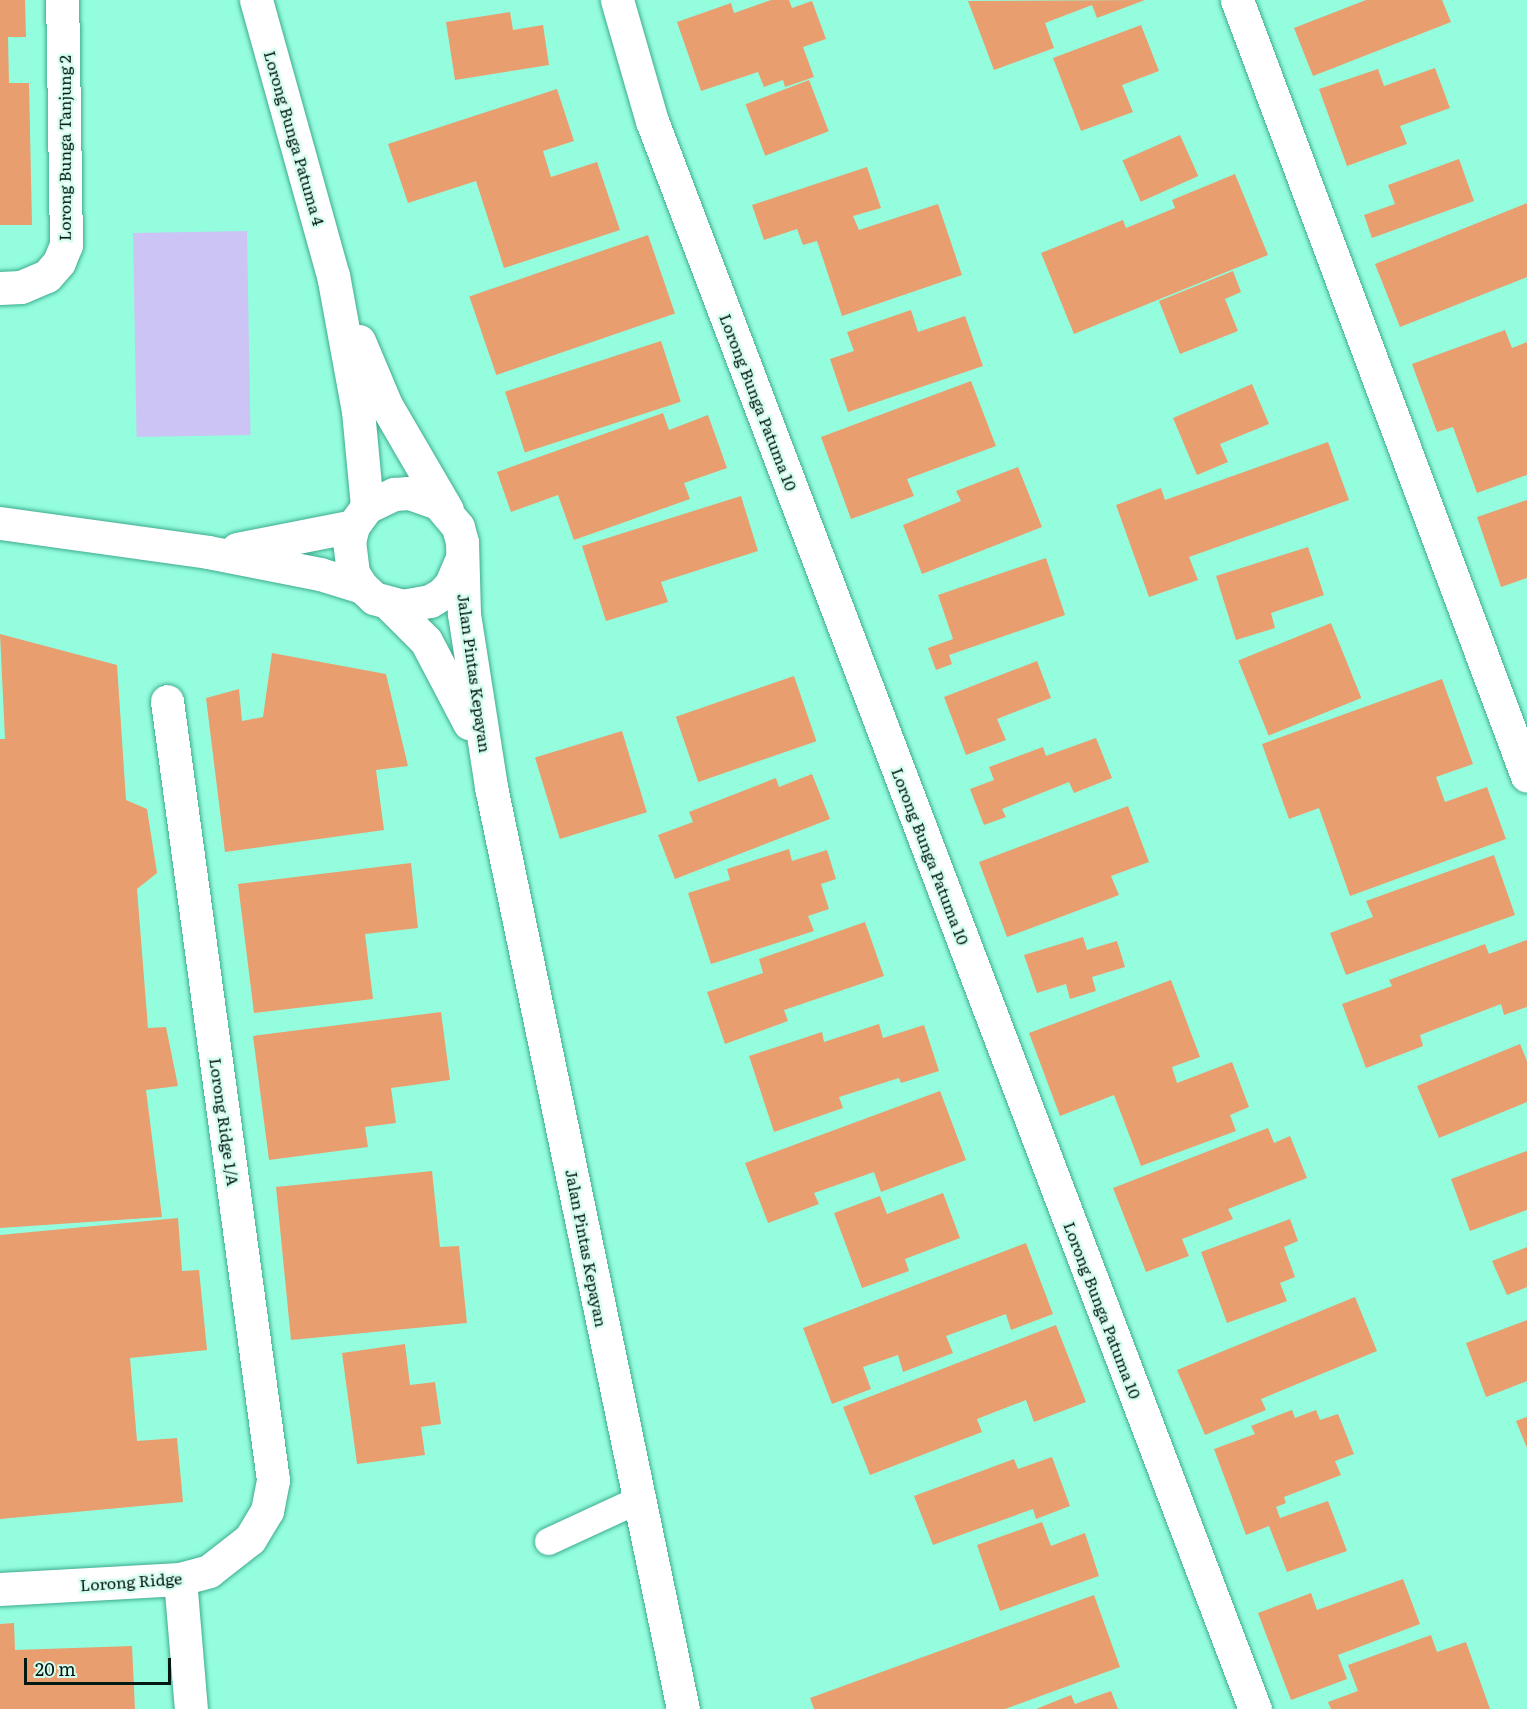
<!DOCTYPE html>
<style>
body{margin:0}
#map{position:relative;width:1527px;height:1709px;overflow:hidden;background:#94fdde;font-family:Literata,serif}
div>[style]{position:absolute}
.green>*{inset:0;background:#ccc4f5;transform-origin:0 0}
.building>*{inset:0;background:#e89e6f;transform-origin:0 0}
.roads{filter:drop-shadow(0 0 2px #3eab8f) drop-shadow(0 0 2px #3eab8f)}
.lane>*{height:27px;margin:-13.5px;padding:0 13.5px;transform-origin:13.5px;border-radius:13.5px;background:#fff}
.street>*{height:33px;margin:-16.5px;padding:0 16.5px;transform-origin:16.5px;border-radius:16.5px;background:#fff}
.secondary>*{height:33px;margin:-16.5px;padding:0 16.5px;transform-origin:16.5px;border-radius:16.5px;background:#fff}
span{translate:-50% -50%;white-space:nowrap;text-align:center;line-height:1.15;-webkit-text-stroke:5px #d6fdef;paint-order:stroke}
.street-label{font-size:16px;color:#021812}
.scale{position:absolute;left:24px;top:1658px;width:147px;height:27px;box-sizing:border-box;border:3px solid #021812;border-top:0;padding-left:8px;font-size:18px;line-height:21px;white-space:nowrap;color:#021812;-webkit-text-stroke:4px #d6fdef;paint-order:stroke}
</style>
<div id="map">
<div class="green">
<div style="left:247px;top:231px;width:204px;height:114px;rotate:89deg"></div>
</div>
<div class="building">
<div style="clip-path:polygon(0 0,25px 0,26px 37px,8px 37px,9px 83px,29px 83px,32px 225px,0 225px)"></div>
<div style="clip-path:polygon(771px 0,789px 0,792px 8px,812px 1px,826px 39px,803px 47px,814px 77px,785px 87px,783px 80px,764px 87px,758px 72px,701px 91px,677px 22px,731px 3px,734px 13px)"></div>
<div style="clip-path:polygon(1145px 0,1097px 18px,1092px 5px,1045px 23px,1054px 48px,994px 70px,968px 1px)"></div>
<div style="clip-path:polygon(1366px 0,1442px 0,1451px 22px,1313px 76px,1294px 28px)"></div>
<div style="clip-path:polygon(510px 12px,513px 30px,543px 25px,549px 65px,455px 80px,446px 22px)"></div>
<div style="clip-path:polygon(1141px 25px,1159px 71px,1122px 85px,1133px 112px,1081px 131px,1053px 58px)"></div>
<div style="clip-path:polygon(1435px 68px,1450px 108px,1400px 126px,1407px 144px,1347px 166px,1319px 89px,1378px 69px,1384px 86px)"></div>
<div style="left:809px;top:80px;width:55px;height:68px;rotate:69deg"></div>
<div style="clip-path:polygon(557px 89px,574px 141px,543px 151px,551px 177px,597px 162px,620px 230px,504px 268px,476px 181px,408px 203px,388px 144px)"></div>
<div style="left:1180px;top:135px;width:45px;height:63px;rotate:66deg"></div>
<div style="clip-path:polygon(1459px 159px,1474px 201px,1372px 238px,1364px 215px,1395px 204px,1388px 185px)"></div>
<div style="clip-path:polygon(867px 167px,881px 208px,853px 216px,859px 230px,938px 204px,962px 275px,842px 316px,817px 241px,803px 245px,797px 229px,764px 240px,752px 205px)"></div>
<div style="clip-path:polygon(1235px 174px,1268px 255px,1074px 334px,1041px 253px,1123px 220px,1126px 228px,1175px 208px,1172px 200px)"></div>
<div style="clip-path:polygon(1527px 203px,1527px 277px,1400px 327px,1375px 264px)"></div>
<div style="left:648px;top:235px;width:83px;height:189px;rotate:71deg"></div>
<div style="clip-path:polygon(1233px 271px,1241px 292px,1225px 299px,1238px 331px,1180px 354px,1159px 301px)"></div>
<div style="clip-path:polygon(911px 310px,918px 332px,965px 316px,983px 366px,848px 412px,830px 359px,854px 351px,847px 332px)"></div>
<div style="clip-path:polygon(1505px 330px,1512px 348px,1527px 342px,1527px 475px,1477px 493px,1453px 427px,1437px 432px,1412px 364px)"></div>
<div style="left:661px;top:341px;width:64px;height:164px;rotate:72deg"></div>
<div style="clip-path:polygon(971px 381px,996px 446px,907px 479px,914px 496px,851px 519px,821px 437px)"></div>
<div style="clip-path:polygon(1252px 384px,1269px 424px,1220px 444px,1228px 462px,1197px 475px,1173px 418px)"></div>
<div style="clip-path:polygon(663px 413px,669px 430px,708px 415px,727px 468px,684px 483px,690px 499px,574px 540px,558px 495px,511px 512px,497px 472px)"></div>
<div style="clip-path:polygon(1328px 442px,1349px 500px,1189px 557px,1198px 580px,1149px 597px,1116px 505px,1161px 488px,1165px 500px)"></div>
<div style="clip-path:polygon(1018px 467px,1042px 527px,922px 574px,903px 525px,961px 501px,956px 491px)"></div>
<div style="clip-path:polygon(741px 496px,758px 551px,661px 582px,668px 602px,606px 621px,582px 546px)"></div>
<div style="clip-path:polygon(1527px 500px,1527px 578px,1501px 587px,1477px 517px)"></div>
<div style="clip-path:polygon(1308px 547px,1324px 595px,1271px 613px,1275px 628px,1236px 640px,1216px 576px)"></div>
<div style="clip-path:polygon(1046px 558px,1065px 615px,949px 655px,952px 664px,936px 670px,928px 648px,953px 639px,938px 595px)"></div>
<div style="left:1331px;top:623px;width:81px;height:100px;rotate:68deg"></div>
<div style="clip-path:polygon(0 634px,117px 665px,126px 800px,147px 809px,157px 873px,137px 889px,148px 1028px,166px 1027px,178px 1086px,146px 1090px,162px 1217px,0 1228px,0 739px,5px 739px)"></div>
<div style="clip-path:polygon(272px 653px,386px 674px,408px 766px,376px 770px,384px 830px,225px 852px,206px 698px,239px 689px,242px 721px,263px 717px)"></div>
<div style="clip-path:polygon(1037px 661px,1051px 698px,997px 719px,1006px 740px,966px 755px,944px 697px)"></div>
<div style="left:794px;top:676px;width:69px;height:125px;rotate:71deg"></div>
<div style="clip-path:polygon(1442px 679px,1473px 764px,1436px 777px,1445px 802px,1487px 787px,1506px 839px,1350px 896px,1319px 808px,1289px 819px,1262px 744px)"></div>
<div style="left:622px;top:731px;width:85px;height:91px;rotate:73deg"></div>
<div style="clip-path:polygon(1096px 738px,1112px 778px,1074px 793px,1069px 782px,1002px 809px,1006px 817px,984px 825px,970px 789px,994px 780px,989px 767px,1043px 747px,1046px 756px)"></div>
<div style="clip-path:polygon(812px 774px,830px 819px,675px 879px,658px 835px,693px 822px,689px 812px,776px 778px,779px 787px)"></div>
<div style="clip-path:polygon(1128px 806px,1149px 862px,1111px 876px,1119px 895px,1007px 937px,979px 862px)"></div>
<div style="clip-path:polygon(789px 849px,792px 861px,827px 850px,836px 879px,821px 884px,829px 909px,808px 916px,814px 931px,711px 964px,688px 893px,730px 880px,727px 869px)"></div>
<div style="clip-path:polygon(1494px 855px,1515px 915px,1346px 975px,1330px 933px,1373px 917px,1366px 901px)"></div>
<div style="clip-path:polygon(411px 863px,418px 928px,365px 934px,373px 999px,254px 1013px,238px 884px)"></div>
<div style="clip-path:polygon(865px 922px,884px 976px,784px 1010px,788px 1021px,725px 1044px,707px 992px,763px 973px,759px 959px)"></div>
<div style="clip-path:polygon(1083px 937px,1087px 950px,1117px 941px,1125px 967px,1092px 977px,1096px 991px,1070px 999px,1066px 984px,1037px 993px,1024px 955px)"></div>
<div style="clip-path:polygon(1527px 940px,1527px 1007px,1504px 1015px,1501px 1004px,1420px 1035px,1423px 1046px,1366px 1068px,1342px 1004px,1392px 986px,1389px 980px,1485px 944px,1489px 954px)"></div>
<div style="clip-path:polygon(1171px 980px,1200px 1057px,1172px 1067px,1177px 1083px,1232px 1062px,1249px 1107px,1230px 1115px,1236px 1131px,1141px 1166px,1114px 1095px,1060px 1116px,1029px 1033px)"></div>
<div style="clip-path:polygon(441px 1012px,450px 1080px,391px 1088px,396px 1123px,365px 1127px,368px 1147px,269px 1160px,253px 1036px)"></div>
<div style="clip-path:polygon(879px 1024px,883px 1038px,924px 1025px,939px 1071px,901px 1083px,899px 1078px,839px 1097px,843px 1108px,774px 1132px,749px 1056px,822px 1032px,824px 1042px)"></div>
<div style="clip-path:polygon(1520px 1044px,1527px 1061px,1527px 1102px,1439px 1138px,1417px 1086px)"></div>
<div style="clip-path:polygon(940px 1091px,966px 1160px,881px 1192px,874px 1172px,814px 1193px,819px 1204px,768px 1223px,745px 1163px)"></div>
<div style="clip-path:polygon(1268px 1128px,1274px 1143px,1290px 1136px,1307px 1178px,1228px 1209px,1233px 1219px,1182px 1239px,1189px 1256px,1146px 1272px,1113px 1188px)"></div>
<div style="clip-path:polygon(1527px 1151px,1527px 1210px,1470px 1231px,1451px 1179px)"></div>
<div style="clip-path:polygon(432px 1171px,440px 1247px,459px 1246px,467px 1323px,291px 1340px,276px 1187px)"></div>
<div style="clip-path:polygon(943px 1193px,960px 1238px,905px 1259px,909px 1271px,862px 1288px,834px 1213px,880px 1196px,887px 1214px)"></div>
<div style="clip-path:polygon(178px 1218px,182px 1271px,199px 1270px,207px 1350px,130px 1358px,137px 1441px,177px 1438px,183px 1502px,0 1519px,0 1235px)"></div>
<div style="clip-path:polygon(1290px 1219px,1298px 1241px,1284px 1247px,1295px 1277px,1280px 1283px,1287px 1301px,1227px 1323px,1201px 1252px)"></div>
<div style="clip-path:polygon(1026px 1243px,1053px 1314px,1011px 1330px,1006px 1314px,946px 1336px,953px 1353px,903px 1372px,898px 1355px,863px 1367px,871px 1389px,832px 1404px,803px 1328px)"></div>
<div style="clip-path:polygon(1527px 1247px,1527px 1287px,1507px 1295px,1492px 1261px)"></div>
<div style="clip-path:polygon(1355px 1297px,1377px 1351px,1261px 1399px,1266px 1410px,1205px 1435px,1177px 1370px)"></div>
<div style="clip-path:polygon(1527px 1320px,1527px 1381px,1486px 1397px,1466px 1343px)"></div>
<div style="clip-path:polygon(1056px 1325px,1086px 1402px,1034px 1422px,1026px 1400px,977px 1419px,982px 1432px,870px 1475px,843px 1407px)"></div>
<div style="clip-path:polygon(405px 1344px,410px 1385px,435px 1382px,441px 1424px,421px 1427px,425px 1455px,357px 1464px,342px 1353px)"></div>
<div style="clip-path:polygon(1292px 1410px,1295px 1418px,1316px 1410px,1320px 1420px,1338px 1414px,1354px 1454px,1335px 1461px,1341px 1475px,1284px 1497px,1286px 1503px,1276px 1507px,1280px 1518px,1328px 1501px,1347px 1551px,1287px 1572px,1269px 1526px,1246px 1535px,1214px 1449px,1255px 1434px,1251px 1426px)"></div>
<div style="clip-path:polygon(1527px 1417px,1527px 1448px,1516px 1421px)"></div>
<div style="clip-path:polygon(1052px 1457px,1070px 1506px,1036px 1519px,1033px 1509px,933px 1545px,914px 1496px,1014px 1459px,1018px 1469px)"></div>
<div style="clip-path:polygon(1042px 1522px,1051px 1546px,1085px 1533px,1099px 1576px,1000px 1611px,977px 1545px)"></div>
<div style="clip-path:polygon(1403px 1579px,1420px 1624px,1338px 1655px,1347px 1679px,1291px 1700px,1258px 1613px,1311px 1593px,1317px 1610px)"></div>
<div style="clip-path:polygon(1094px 1595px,1120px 1667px,1005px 1709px,814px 1709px,810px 1698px)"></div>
<div style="clip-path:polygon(14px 1623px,15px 1650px,132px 1646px,135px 1709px,0 1709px,0 1624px)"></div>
<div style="clip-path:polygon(1431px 1635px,1437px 1652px,1466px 1642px,1490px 1709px,1331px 1709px,1328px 1702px,1358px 1691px,1348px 1665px)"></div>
<div style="clip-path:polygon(1111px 1691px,1118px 1709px,1036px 1709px,1071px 1695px,1075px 1704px)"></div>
</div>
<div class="roads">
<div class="lane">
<div style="left:548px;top:1541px;width:100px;rotate:-24.8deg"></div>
</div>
<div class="street">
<div style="left:617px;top:0;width:126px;rotate:73.9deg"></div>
<div style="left:652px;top:121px;width:1699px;rotate:69.21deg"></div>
<div style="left:1237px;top:0;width:828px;rotate:69.51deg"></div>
<div style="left:0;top:288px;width:21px;rotate:-3deg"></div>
<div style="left:21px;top:287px;width:28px;rotate:-23deg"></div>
<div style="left:47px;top:276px;width:18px;rotate:-49deg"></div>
<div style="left:59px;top:262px;width:18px;rotate:-68deg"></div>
<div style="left:66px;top:245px;width:245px;rotate:-90.9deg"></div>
<div style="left:180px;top:1579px;width:130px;rotate:85.2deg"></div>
<div style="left:0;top:1589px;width:180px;rotate:-3.2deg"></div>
<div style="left:180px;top:1579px;width:30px;rotate:-15deg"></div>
<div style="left:209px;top:1571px;width:52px;rotate:-38deg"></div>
<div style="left:250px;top:1539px;width:33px;rotate:-59deg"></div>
<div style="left:267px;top:1511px;width:32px;rotate:-79deg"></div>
<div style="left:273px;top:1480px;width:786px;rotate:-97.75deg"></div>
</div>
<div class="secondary">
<div style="left:256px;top:0;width:286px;rotate:74.4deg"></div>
<div style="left:333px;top:275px;width:138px;rotate:79.6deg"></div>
<div style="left:358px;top:411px;width:96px;rotate:84.6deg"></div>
<div style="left:359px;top:341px;width:69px;rotate:67.1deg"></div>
<div style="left:386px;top:405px;width:121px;rotate:59.8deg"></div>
<div style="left:0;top:523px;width:210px;rotate:7.9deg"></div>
<div style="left:208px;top:552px;width:114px;rotate:11.1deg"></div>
<div style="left:320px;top:574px;width:44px;rotate:17.2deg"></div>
<div style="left:237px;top:549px;width:118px;rotate:-11.2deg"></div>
<div style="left:462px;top:558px;width:28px;rotate:113deg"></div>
<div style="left:451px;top:584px;width:13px;rotate:132deg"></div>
<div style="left:442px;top:594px;width:14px;rotate:150deg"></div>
<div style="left:430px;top:601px;width:27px;rotate:170deg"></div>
<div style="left:403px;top:606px;width:30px;rotate:-165deg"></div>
<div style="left:374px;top:598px;width:16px;rotate:-137deg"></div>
<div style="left:362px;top:587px;width:17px;rotate:-123deg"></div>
<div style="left:353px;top:573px;width:31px;rotate:-97deg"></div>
<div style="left:349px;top:542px;width:16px;rotate:-76deg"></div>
<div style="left:353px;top:526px;width:24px;rotate:-54deg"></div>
<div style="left:367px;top:507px;width:30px;rotate:-26deg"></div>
<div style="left:394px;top:494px;width:15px;rotate:-4deg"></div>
<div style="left:409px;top:493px;width:31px;rotate:19deg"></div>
<div style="left:438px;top:503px;width:31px;rotate:50deg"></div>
<div style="left:458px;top:527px;width:16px;rotate:75deg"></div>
<div style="left:462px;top:542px;width:72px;rotate:88.4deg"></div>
<div style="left:464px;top:614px;width:175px;rotate:81.1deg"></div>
<div style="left:491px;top:787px;width:942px;rotate:78.24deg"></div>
<div style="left:389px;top:604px;width:52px;rotate:45deg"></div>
<div style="left:426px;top:641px;width:93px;rotate:62.3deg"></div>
</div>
</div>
<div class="street-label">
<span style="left:295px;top:138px;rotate:74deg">Lorong Bunga Patuma 4</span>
<span style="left:64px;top:148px;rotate:-90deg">Lorong Bunga Tanjung 2</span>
<span style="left:759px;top:402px;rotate:69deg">Lorong Bunga Patuma 10</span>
<span style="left:475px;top:673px;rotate:82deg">Jalan Pintas Kepayan</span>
<span style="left:931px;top:856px;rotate:69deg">Lorong Bunga Patuma 10</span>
<span style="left:225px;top:1122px;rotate:82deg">Lorong Ridge 1/A</span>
<span style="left:587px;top:1248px;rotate:79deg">Jalan Pintas Kepayan</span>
<span style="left:1103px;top:1310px;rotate:69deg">Lorong Bunga Patuma 10</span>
<span style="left:131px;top:1581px;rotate:-4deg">Lorong Ridge</span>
</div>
<div class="scale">20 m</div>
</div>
